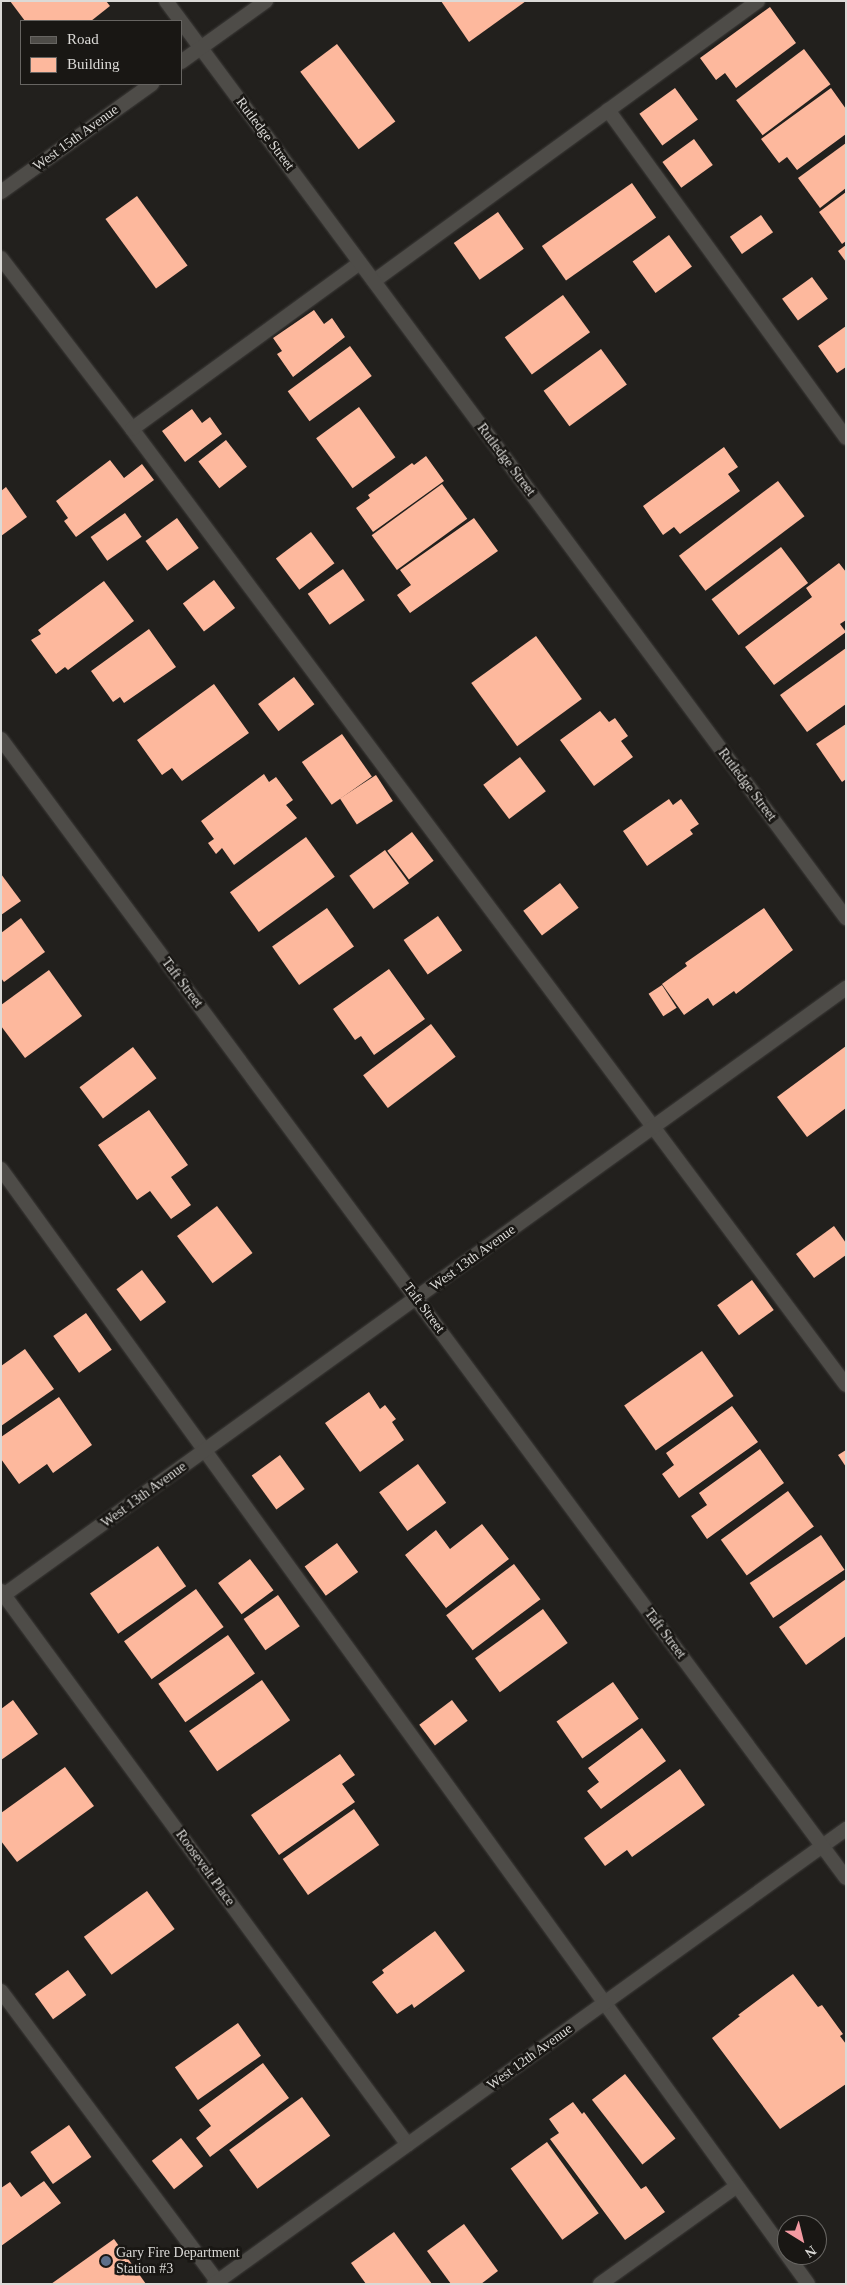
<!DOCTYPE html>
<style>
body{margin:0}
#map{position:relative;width:847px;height:2285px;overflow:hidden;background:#22201d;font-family:Georgia,serif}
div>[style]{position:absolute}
.building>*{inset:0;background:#fdb89d;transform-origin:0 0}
.roads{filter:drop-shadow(0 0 1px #3e3c3a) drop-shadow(0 0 1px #3e3c3a)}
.service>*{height:14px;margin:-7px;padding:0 7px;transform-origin:7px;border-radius:7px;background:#4e4c48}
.minor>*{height:14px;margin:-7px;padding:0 7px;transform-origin:7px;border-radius:7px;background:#4e4c48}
.tertiary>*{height:14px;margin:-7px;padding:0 7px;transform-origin:7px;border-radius:7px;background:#4e4c48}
.secondary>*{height:14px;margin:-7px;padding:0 7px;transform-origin:7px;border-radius:7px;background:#4e4c48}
.dots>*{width:14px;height:14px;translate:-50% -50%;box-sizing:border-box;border:2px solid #191714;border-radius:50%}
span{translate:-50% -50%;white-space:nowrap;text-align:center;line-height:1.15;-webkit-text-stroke:5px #191714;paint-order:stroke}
.street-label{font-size:14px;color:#dbdad7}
.poi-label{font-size:14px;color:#dbdad7}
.left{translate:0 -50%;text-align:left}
.frame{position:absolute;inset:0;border:2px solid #dbdad7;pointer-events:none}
.legend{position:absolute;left:20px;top:20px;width:162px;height:65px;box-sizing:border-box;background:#191714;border:1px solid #676562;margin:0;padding:6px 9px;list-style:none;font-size:15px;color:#dbdad7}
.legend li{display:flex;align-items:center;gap:10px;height:25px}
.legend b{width:25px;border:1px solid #676562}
.north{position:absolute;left:777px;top:2215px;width:50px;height:50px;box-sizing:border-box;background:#191714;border:1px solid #676562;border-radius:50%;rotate:144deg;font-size:14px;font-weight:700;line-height:20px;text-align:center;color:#dbdad7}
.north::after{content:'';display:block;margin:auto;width:18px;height:22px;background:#f49aa2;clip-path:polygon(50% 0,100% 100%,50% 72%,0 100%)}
</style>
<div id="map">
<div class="building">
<div style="clip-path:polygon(10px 1px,106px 1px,110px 6px,91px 21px,25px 21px)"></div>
<div style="clip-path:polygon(441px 1px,526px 1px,469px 42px)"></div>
<div style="clip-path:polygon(770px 7px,796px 43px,736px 88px,725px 73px,716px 80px,700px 58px)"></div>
<div style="left:337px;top:44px;width:97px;height:46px;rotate:53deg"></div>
<div style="left:804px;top:49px;width:44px;height:85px;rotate:53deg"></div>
<div style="left:675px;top:88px;width:39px;height:44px;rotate:54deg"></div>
<div style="clip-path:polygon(831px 88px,846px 109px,846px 134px,797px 170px,787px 157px,779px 163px,761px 139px)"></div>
<div style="left:694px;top:139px;width:32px;height:39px;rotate:54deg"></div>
<div style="clip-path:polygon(846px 143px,846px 188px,820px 208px,798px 178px)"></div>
<div style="left:632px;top:183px;width:42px;height:110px;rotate:55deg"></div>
<div style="clip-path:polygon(846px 192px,846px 241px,842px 244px,819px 212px)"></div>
<div style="left:137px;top:196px;width:86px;height:39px;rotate:54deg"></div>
<div style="left:498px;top:212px;width:45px;height:54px;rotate:55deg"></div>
<div style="left:761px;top:215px;width:21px;height:38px;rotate:55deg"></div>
<div style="left:669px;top:235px;width:39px;height:45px;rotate:54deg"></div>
<div style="clip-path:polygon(846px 245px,846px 262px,838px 251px)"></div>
<div style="left:812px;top:277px;width:27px;height:37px;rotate:54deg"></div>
<div style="left:563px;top:295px;width:46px;height:72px;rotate:54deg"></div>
<div style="clip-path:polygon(314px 310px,324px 324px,332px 318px,345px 337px,293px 377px,277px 354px,282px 351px,273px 338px)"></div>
<div style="clip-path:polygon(846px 326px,846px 367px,837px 373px,818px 346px)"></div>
<div style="left:350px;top:346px;width:37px;height:77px;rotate:54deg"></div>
<div style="left:601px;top:349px;width:44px;height:71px;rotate:54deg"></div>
<div style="left:359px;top:407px;width:62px;height:53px;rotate:54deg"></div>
<div style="clip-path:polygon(192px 409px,202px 423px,210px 417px,222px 434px,185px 462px,162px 431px)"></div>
<div style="left:226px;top:440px;width:34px;height:35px;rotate:52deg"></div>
<div style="clip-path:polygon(724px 447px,738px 467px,728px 474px,740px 491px,680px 534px,674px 527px,663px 535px,643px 506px)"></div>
<div style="clip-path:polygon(426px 456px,444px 481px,373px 532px,356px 508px,370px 498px,368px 495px,412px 463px,414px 465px)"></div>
<div style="clip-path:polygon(110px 460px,124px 478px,142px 464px,154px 480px,76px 537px,64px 521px,68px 518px,56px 501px)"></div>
<div style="left:778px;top:481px;width:44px;height:124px;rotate:53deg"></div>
<div style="left:442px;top:484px;width:43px;height:87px;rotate:54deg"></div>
<div style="clip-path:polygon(6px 487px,27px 517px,1px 536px,1px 491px)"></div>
<div style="left:125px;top:513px;width:29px;height:42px;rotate:55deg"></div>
<div style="left:177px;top:518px;width:37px;height:39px;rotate:54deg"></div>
<div style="clip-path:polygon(474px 518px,498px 551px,410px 613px,397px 595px,411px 585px,400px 570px)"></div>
<div style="left:311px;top:532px;width:39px;height:44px;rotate:53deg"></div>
<div style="left:781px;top:547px;width:45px;height:87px;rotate:53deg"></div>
<div style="clip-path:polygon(839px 563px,846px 572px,846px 620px,840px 624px,846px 632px,774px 685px,745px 647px,812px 597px,806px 588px)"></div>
<div style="left:343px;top:569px;width:38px;height:43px;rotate:55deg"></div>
<div style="left:214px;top:580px;width:35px;height:39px;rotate:53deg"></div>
<div style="clip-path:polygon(104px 581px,134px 621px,68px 670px,65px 667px,56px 674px,31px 640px,41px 634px,38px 630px)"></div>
<div style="clip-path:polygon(149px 629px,176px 667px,124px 703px,120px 697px,113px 702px,91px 671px)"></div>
<div style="left:536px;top:636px;width:78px;height:80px;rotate:54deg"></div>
<div style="clip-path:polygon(846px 648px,846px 704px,807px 732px,780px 695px)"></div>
<div style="left:294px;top:677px;width:34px;height:45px;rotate:53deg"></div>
<div style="clip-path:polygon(214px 684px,249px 733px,182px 781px,172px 768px,162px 775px,137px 740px)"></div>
<div style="clip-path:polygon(600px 711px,609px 722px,615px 718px,628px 736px,621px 741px,633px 757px,594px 786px,560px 740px)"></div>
<div style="clip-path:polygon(846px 724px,846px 779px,842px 782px,816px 744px)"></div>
<div style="left:342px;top:734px;width:52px;height:49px;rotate:55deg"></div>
<div style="left:520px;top:757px;width:43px;height:46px;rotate:53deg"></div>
<div style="clip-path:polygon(264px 774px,269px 782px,276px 777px,293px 800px,286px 805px,297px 818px,234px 865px,222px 848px,216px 854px,208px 843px,214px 839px,201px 821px)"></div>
<div style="left:376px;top:775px;width:31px;height:43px;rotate:57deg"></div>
<div style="clip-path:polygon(669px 799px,673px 805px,681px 799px,699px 824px,690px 830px,693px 834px,647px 866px,623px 831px)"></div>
<div style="left:412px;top:832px;width:36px;height:31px;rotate:53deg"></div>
<div style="left:306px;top:837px;width:49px;height:94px;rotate:54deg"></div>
<div style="left:385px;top:850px;width:41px;height:44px;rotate:54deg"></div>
<div style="clip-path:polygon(1px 874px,21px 901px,1px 915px)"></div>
<div style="left:560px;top:883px;width:31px;height:46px;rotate:53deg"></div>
<div style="left:327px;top:908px;width:47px;height:67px;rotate:55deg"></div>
<div style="clip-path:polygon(764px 908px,793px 950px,736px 994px,734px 991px,713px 1006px,708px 998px,684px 1015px,662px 984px,687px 966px,685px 963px)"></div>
<div style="left:438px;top:916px;width:42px;height:42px;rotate:55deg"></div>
<div style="clip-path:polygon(21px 918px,45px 952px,4px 982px,1px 978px,1px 933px)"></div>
<div style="clip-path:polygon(389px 969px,425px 1019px,374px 1055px,361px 1036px,355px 1040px,333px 1009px)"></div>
<div style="clip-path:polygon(49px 970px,82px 1016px,25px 1058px,1px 1026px,1px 1005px)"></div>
<div style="left:662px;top:985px;width:27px;height:16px;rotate:57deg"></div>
<div style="left:431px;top:1024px;width:41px;height:85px;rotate:53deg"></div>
<div style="clip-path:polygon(846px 1046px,846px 1108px,807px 1137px,777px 1097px)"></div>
<div style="left:133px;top:1047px;width:39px;height:67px;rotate:53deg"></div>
<div style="clip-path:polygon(149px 1110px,188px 1165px,171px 1177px,191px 1205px,171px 1219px,150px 1191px,137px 1200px,98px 1145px)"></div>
<div style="left:217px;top:1206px;width:59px;height:50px;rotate:53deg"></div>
<div style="clip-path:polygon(834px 1226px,846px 1243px,846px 1255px,814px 1278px,796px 1254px)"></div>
<div style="left:142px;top:1270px;width:40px;height:32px;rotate:53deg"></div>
<div style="left:752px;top:1280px;width:37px;height:43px;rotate:54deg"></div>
<div style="left:86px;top:1313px;width:45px;height:40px;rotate:55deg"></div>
<div style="clip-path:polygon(25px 1349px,54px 1389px,1px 1426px,1px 1366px)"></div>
<div style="left:702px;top:1351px;width:55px;height:95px;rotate:55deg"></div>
<div style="clip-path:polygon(369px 1392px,380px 1409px,385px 1405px,396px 1419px,392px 1422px,404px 1440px,360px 1472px,325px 1423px)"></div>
<div style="clip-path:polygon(59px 1397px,92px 1445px,53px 1473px,47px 1464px,19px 1484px,1px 1459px,1px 1437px)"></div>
<div style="clip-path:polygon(732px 1406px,758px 1442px,679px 1498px,662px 1474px,674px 1465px,666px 1453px)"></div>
<div style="clip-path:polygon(760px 1449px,784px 1483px,707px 1539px,691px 1516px,707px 1505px,699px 1493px)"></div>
<div style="clip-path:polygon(846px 1450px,846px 1467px,838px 1455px)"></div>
<div style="left:280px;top:1455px;width:42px;height:35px;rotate:54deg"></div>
<div style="left:418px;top:1464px;width:48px;height:48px;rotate:54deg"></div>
<div style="left:788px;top:1491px;width:44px;height:83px;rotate:54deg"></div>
<div style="clip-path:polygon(482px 1524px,509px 1559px,446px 1608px,405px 1555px,436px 1530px,450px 1549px)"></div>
<div style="left:821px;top:1535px;width:42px;height:86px;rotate:56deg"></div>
<div style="left:337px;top:1543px;width:36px;height:40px;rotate:54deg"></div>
<div style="left:158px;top:1546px;width:49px;height:83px;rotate:55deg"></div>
<div style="left:250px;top:1559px;width:39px;height:40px;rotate:53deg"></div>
<div style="left:514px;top:1564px;width:44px;height:85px;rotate:53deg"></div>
<div style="clip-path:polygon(846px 1579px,846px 1636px,806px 1665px,779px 1627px)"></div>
<div style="left:196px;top:1589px;width:47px;height:89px;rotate:54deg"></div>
<div style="left:278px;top:1595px;width:38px;height:42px;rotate:55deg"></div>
<div style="left:543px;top:1609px;width:42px;height:84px;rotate:54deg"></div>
<div style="left:228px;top:1635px;width:47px;height:85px;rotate:55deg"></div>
<div style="left:262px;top:1680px;width:49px;height:89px;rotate:55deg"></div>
<div style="left:613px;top:1682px;width:45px;height:69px;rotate:55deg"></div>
<div style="clip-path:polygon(13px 1700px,38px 1734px,1px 1760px,1px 1709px)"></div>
<div style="left:452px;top:1700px;width:26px;height:41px;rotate:53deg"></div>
<div style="clip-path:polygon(642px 1728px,666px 1761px,601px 1809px,587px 1791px,599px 1782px,588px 1768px)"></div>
<div style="clip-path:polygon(340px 1754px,355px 1775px,342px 1784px,355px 1802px,279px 1855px,251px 1815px)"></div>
<div style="clip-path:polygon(65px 1767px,94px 1806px,17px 1862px,1px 1841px,1px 1813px)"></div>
<div style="clip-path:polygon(680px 1769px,705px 1805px,632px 1857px,627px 1850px,605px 1866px,584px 1838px)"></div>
<div style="left:354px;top:1809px;width:44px;height:87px;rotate:55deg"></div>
<div style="left:147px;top:1891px;width:47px;height:78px;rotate:54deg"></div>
<div style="clip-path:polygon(435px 1931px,465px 1971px,414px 2008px,412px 2004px,397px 2014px,372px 1982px,384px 1973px,382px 1970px)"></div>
<div style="left:68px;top:1970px;width:31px;height:41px;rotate:54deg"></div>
<div style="clip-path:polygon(793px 1974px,818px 2007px,822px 2005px,843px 2034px,840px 2036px,846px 2044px,846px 2084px,780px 2129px,712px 2038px,740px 2016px,738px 2015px)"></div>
<div style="left:238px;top:2023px;width:40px;height:77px;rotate:55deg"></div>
<div style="clip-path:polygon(263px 2063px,289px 2098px,210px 2157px,196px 2138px,211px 2126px,199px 2110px)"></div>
<div style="left:625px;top:2074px;width:82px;height:42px;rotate:52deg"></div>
<div style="left:302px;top:2097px;width:48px;height:90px;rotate:54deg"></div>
<div style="clip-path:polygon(573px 2102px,582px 2114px,584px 2112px,641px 2189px,646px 2186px,665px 2212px,625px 2240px,550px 2139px,559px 2133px,549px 2119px)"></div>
<div style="left:69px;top:2125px;width:39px;height:47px;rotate:55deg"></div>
<div style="left:181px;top:2138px;width:36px;height:37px;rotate:52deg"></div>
<div style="left:547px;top:2142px;width:88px;height:45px;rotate:54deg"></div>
<div style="clip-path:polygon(44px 2181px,61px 2203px,1px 2246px,1px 2188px,10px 2182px,21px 2197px)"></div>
<div style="clip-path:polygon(464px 2224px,498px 2271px,481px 2284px,451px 2284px,427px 2251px)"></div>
<div style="clip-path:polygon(394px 2232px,432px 2284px,366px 2284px,351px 2263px)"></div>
<div style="clip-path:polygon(114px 2239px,146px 2284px,51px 2284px)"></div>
</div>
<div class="roads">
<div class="service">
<div style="left:608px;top:110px;width:405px;rotate:54deg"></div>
<div style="left:1px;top:258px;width:215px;rotate:52.5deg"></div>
<div style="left:132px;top:429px;width:1193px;rotate:53.25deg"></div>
<div style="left:374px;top:281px;width:475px;rotate:-36.1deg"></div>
<div style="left:132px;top:429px;width:282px;rotate:-36.1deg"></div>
<div style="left:1px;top:1169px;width:1376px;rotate:54.1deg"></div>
<div style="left:1px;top:1991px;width:365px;rotate:53.3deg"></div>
<div style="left:600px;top:2284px;width:168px;rotate:-35.6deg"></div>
</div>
<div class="minor">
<div style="left:166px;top:1px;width:1142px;rotate:53.44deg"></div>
<div style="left:1px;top:1591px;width:687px;rotate:53.7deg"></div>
<div style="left:1px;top:1597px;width:1042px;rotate:-35.78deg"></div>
<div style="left:214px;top:2284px;width:779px;rotate:-35.75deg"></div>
</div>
<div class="tertiary">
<div style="left:1px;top:739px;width:1418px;rotate:53.43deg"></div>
</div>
<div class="secondary">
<div style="left:181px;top:62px;width:105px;rotate:-35.7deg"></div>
<div style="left:1px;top:192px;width:186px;rotate:-35.6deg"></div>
</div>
</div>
<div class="dots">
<div style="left:106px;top:2261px;background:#5c6f8a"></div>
</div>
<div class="street-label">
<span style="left:265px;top:134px;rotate:53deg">Rutledge Street</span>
<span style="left:76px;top:138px;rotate:-36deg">West 15th Avenue</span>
<span style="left:506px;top:460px;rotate:53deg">Rutledge Street</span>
<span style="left:747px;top:785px;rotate:53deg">Rutledge Street</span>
<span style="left:182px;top:983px;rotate:53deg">Taft Street</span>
<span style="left:473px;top:1258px;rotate:-36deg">West 13th Avenue</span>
<span style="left:424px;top:1308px;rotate:53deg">Taft Street</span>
<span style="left:144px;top:1495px;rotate:-36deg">West 13th Avenue</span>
<span style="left:665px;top:1634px;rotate:53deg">Taft Street</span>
<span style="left:205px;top:1868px;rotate:54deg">Roosevelt Place</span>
<span style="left:530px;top:2057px;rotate:-36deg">West 12th Avenue</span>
</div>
<div class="poi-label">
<span class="left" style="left:116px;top:2261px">Gary Fire Department<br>Station #3</span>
</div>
<div class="frame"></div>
<ul class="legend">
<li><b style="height:6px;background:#4e4c48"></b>Road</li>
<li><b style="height:14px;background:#fdb89d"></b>Building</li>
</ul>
<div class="north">N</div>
</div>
